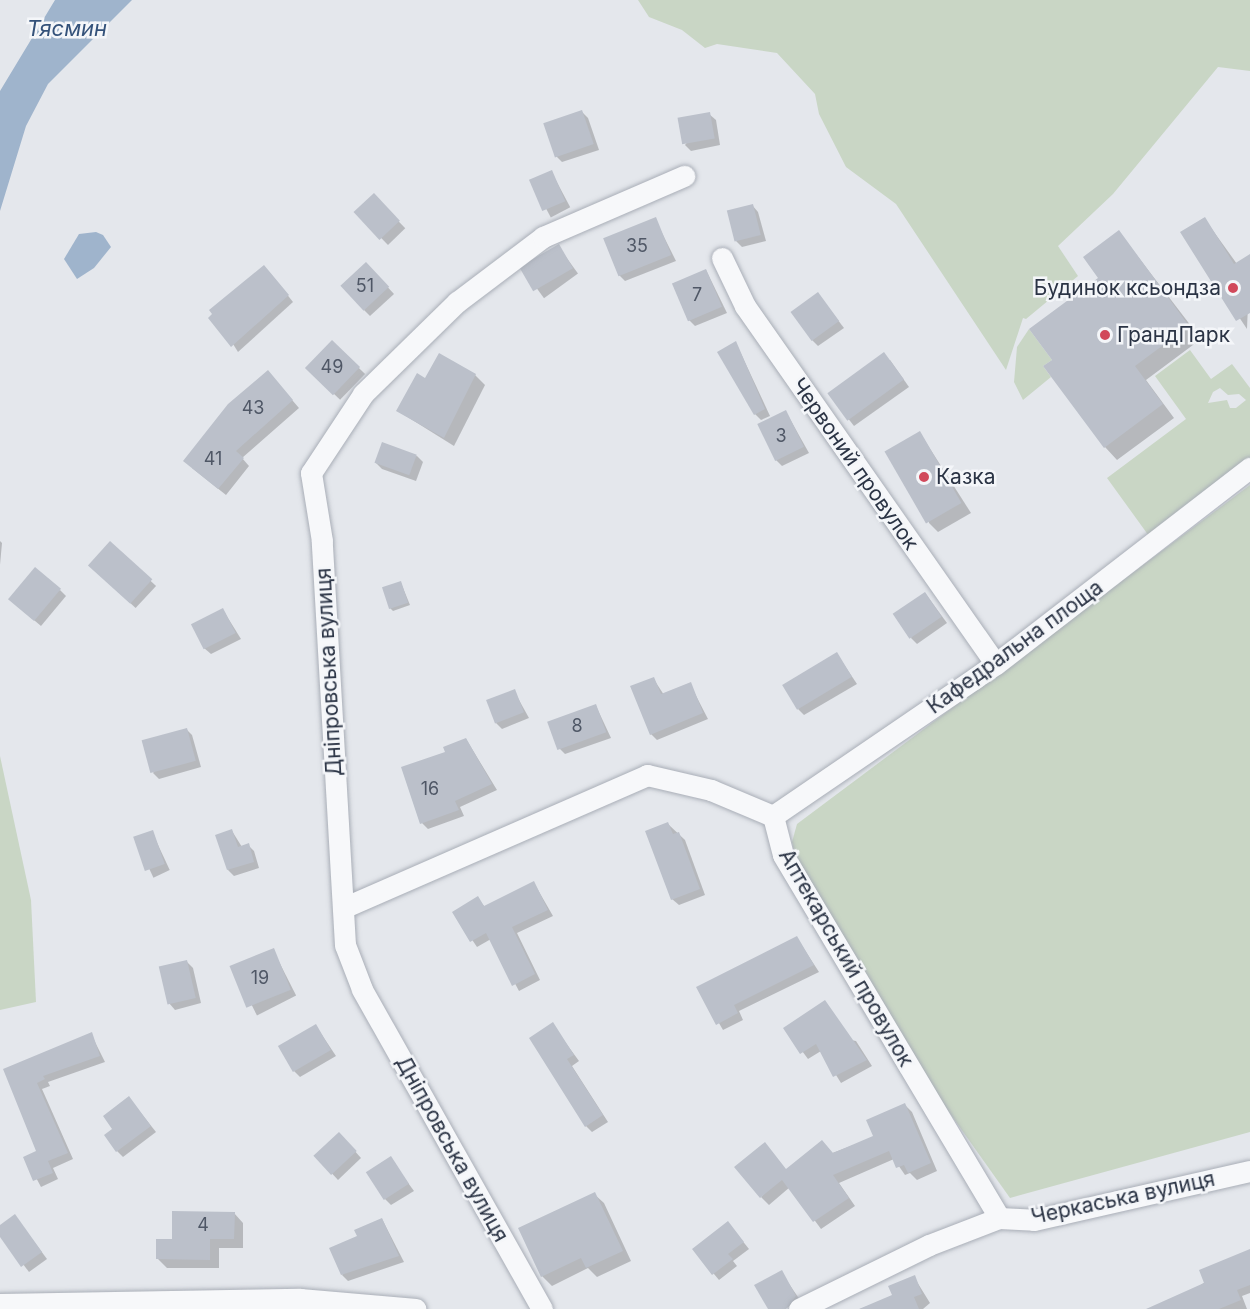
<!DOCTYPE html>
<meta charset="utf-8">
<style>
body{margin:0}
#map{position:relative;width:1250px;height:1309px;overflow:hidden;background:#e4e7ec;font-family:Inter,sans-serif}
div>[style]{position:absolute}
.green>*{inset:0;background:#c9d6c5}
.water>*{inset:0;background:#9fb4cc}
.shadow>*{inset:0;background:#0003;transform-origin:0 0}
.building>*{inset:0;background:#bbc0ca;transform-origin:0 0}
.roads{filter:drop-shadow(0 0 2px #a9aeb7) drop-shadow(0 0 2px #a9aeb7)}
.street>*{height:21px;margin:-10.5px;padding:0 10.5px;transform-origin:10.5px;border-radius:10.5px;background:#f7f8fa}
.dots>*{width:16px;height:16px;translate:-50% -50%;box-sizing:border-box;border:3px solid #f4f6f9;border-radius:50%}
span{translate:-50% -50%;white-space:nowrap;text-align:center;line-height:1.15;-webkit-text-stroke:5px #f4f6f9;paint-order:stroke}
.number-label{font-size:18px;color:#4f5766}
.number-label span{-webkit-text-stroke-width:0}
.poi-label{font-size:21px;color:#2b3445}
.right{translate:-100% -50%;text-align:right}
.left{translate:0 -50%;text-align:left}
.street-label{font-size:21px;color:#2b3445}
.water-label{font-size:22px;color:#34527a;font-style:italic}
</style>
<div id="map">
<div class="green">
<div style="clip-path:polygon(638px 0,1250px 0,1250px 71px,1218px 67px,1113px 194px,1058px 246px,1078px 276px,1026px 319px,1023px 318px,1006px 370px,896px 204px,846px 167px,819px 114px,815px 94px,777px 53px,717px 44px,705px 48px,682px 30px,649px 17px)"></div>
<div style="clip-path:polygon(1029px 329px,1052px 360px,1043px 366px,1051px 377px,1023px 400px,1014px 382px,1017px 347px)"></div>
<div style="clip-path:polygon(evenodd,1190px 350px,1211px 379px,1232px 364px,1250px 388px,1250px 468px,1154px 543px,1107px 478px,1186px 419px,1155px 376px,1190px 350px,1220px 388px,1228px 395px,1239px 394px,1246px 400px,1236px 408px,1230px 408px,1227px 400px,1208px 403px,1213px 392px,1220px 388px)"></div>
<div style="clip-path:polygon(1250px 485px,1250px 1132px,1010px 1198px,912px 1060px,796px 861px,792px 842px,797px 824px)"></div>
<div style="clip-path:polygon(0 756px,31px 900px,36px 1002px,0 1010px)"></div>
</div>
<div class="water">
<div style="clip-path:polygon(55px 0,132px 0,48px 84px,26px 126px,0 211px,0 91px)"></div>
<div style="clip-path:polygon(96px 232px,103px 235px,111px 247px,94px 268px,77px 279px,64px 259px,79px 234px)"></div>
</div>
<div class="shadow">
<div style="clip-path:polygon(582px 112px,588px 118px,599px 150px,562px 162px,556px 156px)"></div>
<div style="clip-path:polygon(709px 114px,716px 120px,720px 145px,691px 151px,685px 145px)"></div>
<div style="left:551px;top:171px;width:41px;height:22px;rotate:62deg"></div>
<div style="left:374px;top:196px;width:45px;height:24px;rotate:46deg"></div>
<div style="clip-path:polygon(752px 205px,758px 212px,766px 241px,742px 247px,736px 241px)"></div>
<div style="clip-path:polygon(1204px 218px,1237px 264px,1250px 256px,1247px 329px,1182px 232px)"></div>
<div style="clip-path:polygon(655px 219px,676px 261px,625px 281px,619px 275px)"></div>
<div style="clip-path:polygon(1119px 232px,1201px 339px,1146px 380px,1174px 418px,1117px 460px,1105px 447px,1100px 278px)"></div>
<div style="left:558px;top:246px;width:34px;height:42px;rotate:54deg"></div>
<div style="clip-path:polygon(372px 270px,394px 294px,370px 316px,364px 310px)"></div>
<div style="clip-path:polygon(706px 270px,727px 313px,695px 326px,689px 320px)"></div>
<div style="clip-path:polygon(270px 273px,293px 302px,238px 352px,215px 315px)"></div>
<div style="clip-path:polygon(818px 294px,844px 328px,818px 346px,812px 340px)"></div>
<div style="left:332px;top:342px;width:46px;height:36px;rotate:44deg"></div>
<div style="clip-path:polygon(736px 343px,770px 416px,761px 420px,755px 414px)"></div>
<div style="clip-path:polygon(890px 360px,909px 387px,854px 426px,829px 394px)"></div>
<div style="clip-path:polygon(475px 375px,485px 385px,454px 446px,398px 411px)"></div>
<div style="clip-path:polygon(274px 379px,299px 408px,242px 458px,249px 466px,226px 495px,192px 468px)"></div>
<div style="clip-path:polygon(786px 412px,809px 453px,782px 466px,776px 460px)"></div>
<div style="clip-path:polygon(920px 433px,971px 513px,938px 532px,929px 523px)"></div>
<div style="clip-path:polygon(417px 456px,423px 462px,416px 481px,382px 469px,376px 463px)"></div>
<div style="clip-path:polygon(0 541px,2px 543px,0 565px)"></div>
<div style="left:110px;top:543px;width:63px;height:30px;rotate:43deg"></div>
<div style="clip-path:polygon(401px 583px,410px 605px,393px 611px,390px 608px)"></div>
<div style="clip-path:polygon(60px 590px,66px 596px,41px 626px,16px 605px)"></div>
<div style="clip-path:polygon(925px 593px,947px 623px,917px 644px,911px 638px)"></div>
<div style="clip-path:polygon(223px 610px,241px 639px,211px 654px,204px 648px)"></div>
<div style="clip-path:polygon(837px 654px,857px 684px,804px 715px,798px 709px)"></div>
<div style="clip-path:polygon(653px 678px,664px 695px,690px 684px,708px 719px,657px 740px,651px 734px)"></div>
<div style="clip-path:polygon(514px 691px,529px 718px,502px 729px,496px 723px)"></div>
<div style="clip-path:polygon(596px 706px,611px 738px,565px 754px,559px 748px)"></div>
<div style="clip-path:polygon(186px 729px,192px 735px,201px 767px,159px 779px,153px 773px)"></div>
<div style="clip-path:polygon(466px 739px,497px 790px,460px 807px,464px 816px,428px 829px,422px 823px,447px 752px)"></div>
<div style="clip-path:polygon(668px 824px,685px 840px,705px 895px,679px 905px,672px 899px)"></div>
<div style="clip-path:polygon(232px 831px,242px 847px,248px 845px,254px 851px,259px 868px,234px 876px,228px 870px)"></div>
<div style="left:152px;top:832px;width:42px;height:18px;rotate:65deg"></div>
<div style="clip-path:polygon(534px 883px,553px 916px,517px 933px,540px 980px,519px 991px,491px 939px,477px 947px,454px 913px,477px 898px,485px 907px)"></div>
<div style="clip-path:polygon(797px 938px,819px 972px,739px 1011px,743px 1020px,723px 1030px,698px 987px)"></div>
<div style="left:273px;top:950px;width:51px;height:44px;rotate:63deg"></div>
<div style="clip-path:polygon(187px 962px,193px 968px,201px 1003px,175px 1010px,169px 1003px)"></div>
<div style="clip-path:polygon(552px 1024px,579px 1061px,572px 1066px,608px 1122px,592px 1132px,586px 1126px)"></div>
<div style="clip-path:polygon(316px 1026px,336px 1056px,300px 1077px,294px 1071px)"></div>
<div style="clip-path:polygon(785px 1028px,856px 1041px,872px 1066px,841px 1083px,821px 1051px,808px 1059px)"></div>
<div style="clip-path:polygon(91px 1034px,105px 1062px,48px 1082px,50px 1086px,42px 1089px,73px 1159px,53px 1168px,58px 1179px,41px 1187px,25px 1157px,38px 1152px,5px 1070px)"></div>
<div style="clip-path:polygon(129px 1098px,156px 1132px,123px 1157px,117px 1151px)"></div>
<div style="clip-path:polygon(905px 1105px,912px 1112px,937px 1171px,917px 1180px,910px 1173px,905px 1175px,894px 1159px,839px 1183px,855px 1206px,821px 1229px,790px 1187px,769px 1205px,761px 1197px,787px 1170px,875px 1137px)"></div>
<div style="clip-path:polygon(345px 1140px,361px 1158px,338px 1180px,315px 1155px)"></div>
<div style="clip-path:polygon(390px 1158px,414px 1191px,391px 1205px,385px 1199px)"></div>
<div style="clip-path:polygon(594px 1194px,604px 1203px,631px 1261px,597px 1277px,588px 1268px,552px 1286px,542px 1276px)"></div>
<div style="clip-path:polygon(234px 1213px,243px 1223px,243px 1248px,219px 1248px,219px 1268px,167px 1268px,158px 1259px,173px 1241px)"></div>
<div style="clip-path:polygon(15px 1216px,47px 1259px,29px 1272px,0 1234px,0 1227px)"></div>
<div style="clip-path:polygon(382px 1219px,404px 1262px,348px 1281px,342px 1275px)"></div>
<div style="clip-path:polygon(733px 1229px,749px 1249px,733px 1261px,737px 1266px,719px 1280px,694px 1250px)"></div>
<div style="clip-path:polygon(1250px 1251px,1250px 1293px,1242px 1296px,1247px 1309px,1166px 1309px)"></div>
<div style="clip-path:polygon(781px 1272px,800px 1300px,785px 1309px,769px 1309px)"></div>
<div style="clip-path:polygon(914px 1277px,930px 1303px,923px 1309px,860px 1309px,894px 1296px)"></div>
</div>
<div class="building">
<div style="left:582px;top:110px;width:36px;height:41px;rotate:71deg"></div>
<div style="left:710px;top:112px;width:27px;height:33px;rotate:80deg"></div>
<div style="left:552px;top:170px;width:34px;height:25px;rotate:67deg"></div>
<div style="left:374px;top:193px;width:38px;height:28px;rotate:47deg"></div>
<div style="left:753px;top:204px;width:32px;height:27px;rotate:76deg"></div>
<div style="left:656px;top:217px;width:41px;height:57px;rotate:68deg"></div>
<div style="clip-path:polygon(1205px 217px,1234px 264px,1250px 254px,1250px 313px,1236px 321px,1180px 232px)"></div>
<div style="clip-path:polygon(1119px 230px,1189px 326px,1135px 366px,1163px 404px,1104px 448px,1043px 366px,1052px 360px,1029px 329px,1098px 278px,1083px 257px)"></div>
<div style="left:559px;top:244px;width:28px;height:46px;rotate:60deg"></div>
<div style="left:366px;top:262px;width:34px;height:35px;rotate:47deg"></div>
<div style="clip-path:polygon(264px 265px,289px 295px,231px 347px,208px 318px,212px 314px,209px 310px)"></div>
<div style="left:706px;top:269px;width:41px;height:37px;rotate:67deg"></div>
<div style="left:818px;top:292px;width:36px;height:34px;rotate:54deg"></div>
<div style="left:332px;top:340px;width:39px;height:39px;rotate:44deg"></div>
<div style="clip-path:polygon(736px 341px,765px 409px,754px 415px,717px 352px)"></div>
<div style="left:884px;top:352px;width:34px;height:70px;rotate:54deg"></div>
<div style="clip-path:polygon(439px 353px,476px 374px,444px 438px,396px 411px,417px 373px,425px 378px)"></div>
<div style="clip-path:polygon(268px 370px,293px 400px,236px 451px,244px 458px,218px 489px,183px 461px,228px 404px)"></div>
<div style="left:786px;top:410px;width:41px;height:32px;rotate:64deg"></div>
<div style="left:920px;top:431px;width:83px;height:41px;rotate:60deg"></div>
<div style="left:382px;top:442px;width:37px;height:22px;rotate:20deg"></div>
<div style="left:110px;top:541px;width:57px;height:33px;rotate:42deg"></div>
<div style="left:35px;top:567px;width:34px;height:42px;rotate:40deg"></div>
<div style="left:401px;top:581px;width:23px;height:20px;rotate:72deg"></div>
<div style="left:925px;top:592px;width:30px;height:39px;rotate:56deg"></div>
<div style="left:223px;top:608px;width:28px;height:36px;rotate:63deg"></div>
<div style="left:837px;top:652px;width:29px;height:64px;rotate:59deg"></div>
<div style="clip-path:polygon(654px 677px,661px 694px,691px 682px,703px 713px,650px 735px,630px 686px)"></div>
<div style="left:515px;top:689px;width:25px;height:31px;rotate:69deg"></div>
<div style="left:596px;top:704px;width:30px;height:52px;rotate:70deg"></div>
<div style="left:187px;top:728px;width:34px;height:47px;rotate:75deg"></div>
<div style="clip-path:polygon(466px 738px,492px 784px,455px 801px,459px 810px,420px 824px,401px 767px,445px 752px,443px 747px)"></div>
<div style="clip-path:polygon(668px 822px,673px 834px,679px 832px,700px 889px,671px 900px,645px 831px)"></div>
<div style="clip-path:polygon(232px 829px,238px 847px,249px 843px,254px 862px,227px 870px,215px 835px)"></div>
<div style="left:153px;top:830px;width:36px;height:21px;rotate:71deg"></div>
<div style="clip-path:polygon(534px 881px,548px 910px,512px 927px,535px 974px,512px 986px,486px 933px,470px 942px,452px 912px,478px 896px,484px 906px)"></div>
<div style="clip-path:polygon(797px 936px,814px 965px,734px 1005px,738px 1013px,716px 1025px,696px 987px)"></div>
<div style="left:274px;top:948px;width:45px;height:48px;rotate:68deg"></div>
<div style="left:187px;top:960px;width:39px;height:29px;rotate:77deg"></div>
<div style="clip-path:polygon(825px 1000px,867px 1060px,833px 1077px,816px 1044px,800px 1054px,783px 1028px)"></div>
<div style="clip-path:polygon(553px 1022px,574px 1055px,567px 1059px,603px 1115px,585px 1127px,529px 1038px)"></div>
<div style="left:316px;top:1024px;width:30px;height:44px;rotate:60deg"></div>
<div style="clip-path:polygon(92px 1032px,100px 1056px,43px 1076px,45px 1079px,37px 1083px,68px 1153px,48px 1161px,53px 1173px,33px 1181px,23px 1157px,36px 1151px,3px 1069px)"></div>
<div style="clip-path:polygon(129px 1096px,151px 1126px,116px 1152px,104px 1135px,112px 1129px,103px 1116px)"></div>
<div style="clip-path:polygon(905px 1103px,931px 1163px,908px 1173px,904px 1165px,896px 1168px,889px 1151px,833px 1175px,849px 1198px,813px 1222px,782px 1180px,760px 1198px,734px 1167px,765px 1142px,786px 1169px,822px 1140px,833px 1153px,873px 1136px,866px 1120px)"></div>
<div style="left:339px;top:1132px;width:26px;height:35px;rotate:47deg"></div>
<div style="left:391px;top:1156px;width:33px;height:30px;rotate:57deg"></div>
<div style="clip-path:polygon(595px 1192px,623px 1251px,586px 1268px,581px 1258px,541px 1277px,518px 1228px)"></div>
<div style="clip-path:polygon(172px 1211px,235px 1212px,234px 1239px,210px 1239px,210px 1260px,156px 1259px,156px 1239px,172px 1239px)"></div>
<div style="clip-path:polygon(15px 1214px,42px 1252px,21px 1267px,0 1237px,0 1225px)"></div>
<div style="clip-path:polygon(382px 1218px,399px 1256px,341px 1275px,329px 1248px,357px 1236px,354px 1230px)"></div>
<div style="clip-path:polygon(728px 1221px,744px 1242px,728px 1254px,733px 1259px,712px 1275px,692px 1249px)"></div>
<div style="clip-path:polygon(1250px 1249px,1250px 1285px,1237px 1290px,1241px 1300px,1219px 1309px,1146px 1309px,1204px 1283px,1199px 1270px)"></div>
<div style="clip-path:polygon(782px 1270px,796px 1296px,786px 1309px,768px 1309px,754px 1285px)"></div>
<div style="clip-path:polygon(915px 1275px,922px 1294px,914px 1297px,919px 1309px,859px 1309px,892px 1295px,888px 1286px)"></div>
</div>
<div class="roads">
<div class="street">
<div style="left:722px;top:258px;width:53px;rotate:64.4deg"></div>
<div style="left:745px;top:306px;width:437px;rotate:55deg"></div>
<div style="left:773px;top:816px;width:270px;rotate:-34.3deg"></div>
<div style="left:996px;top:664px;width:321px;rotate:-37.7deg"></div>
<div style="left:343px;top:908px;width:332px;rotate:-23.6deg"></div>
<div style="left:647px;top:775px;width:66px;rotate:13.2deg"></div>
<div style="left:711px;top:790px;width:67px;rotate:22.8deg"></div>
<div style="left:773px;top:816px;width:40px;rotate:75.6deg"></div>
<div style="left:783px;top:855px;width:422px;rotate:59.2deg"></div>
<div style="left:0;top:1304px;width:300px;rotate:-1deg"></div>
<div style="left:300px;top:1299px;width:116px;rotate:4.9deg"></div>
<div style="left:542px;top:1309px;width:367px;rotate:-119.4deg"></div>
<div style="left:362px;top:989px;width:47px;rotate:-111.1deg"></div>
<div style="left:345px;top:945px;width:405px;rotate:-93.3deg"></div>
<div style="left:322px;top:541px;width:69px;rotate:-99.2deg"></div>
<div style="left:311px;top:473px;width:95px;rotate:-56.6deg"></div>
<div style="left:363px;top:394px;width:132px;rotate:-44.4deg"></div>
<div style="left:457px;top:302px;width:108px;rotate:-37.1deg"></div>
<div style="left:543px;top:237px;width:154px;rotate:-23.4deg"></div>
<div style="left:799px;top:1309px;width:145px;rotate:-26.2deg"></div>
<div style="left:929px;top:1245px;width:75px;rotate:-21.1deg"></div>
<div style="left:999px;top:1218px;width:35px;rotate:3deg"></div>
<div style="left:1034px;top:1220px;width:221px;rotate:-12.8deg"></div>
</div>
</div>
<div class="dots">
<div style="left:1233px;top:288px;background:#d1495b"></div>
<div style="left:1105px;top:335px;background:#d1495b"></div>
<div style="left:924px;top:477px;background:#d1495b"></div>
</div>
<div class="number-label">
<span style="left:637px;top:246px">35</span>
<span style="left:365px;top:286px">51</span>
<span style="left:697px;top:295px">7</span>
<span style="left:332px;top:367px">49</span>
<span style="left:253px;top:408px">43</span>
<span style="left:781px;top:436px">3</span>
<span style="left:213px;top:459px">41</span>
<span style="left:577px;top:726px">8</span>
<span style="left:430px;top:789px">16</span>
<span style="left:260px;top:978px">19</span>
<span style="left:203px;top:1225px">4</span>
</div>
<div class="poi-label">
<span class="right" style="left:1221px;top:288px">Будинок ксьондза</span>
<span class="left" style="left:1117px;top:335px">ГрандПарк</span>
<span class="left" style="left:936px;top:477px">Казка</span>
</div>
<div class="street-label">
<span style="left:855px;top:464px;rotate:55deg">Червоний провулок</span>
<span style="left:1015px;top:647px;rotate:-36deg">Кафедральна площа</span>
<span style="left:329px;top:672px;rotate:-93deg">Дніпровська вулиця</span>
<span style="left:846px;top:958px;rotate:60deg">Аптекарський провулок</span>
<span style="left:452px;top:1149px;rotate:61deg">Дніпровська вулиця</span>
<span style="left:1123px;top:1198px;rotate:-12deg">Черкаська вулиця</span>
</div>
<div class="water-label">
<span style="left:67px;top:29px">Тясмин</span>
</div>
</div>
